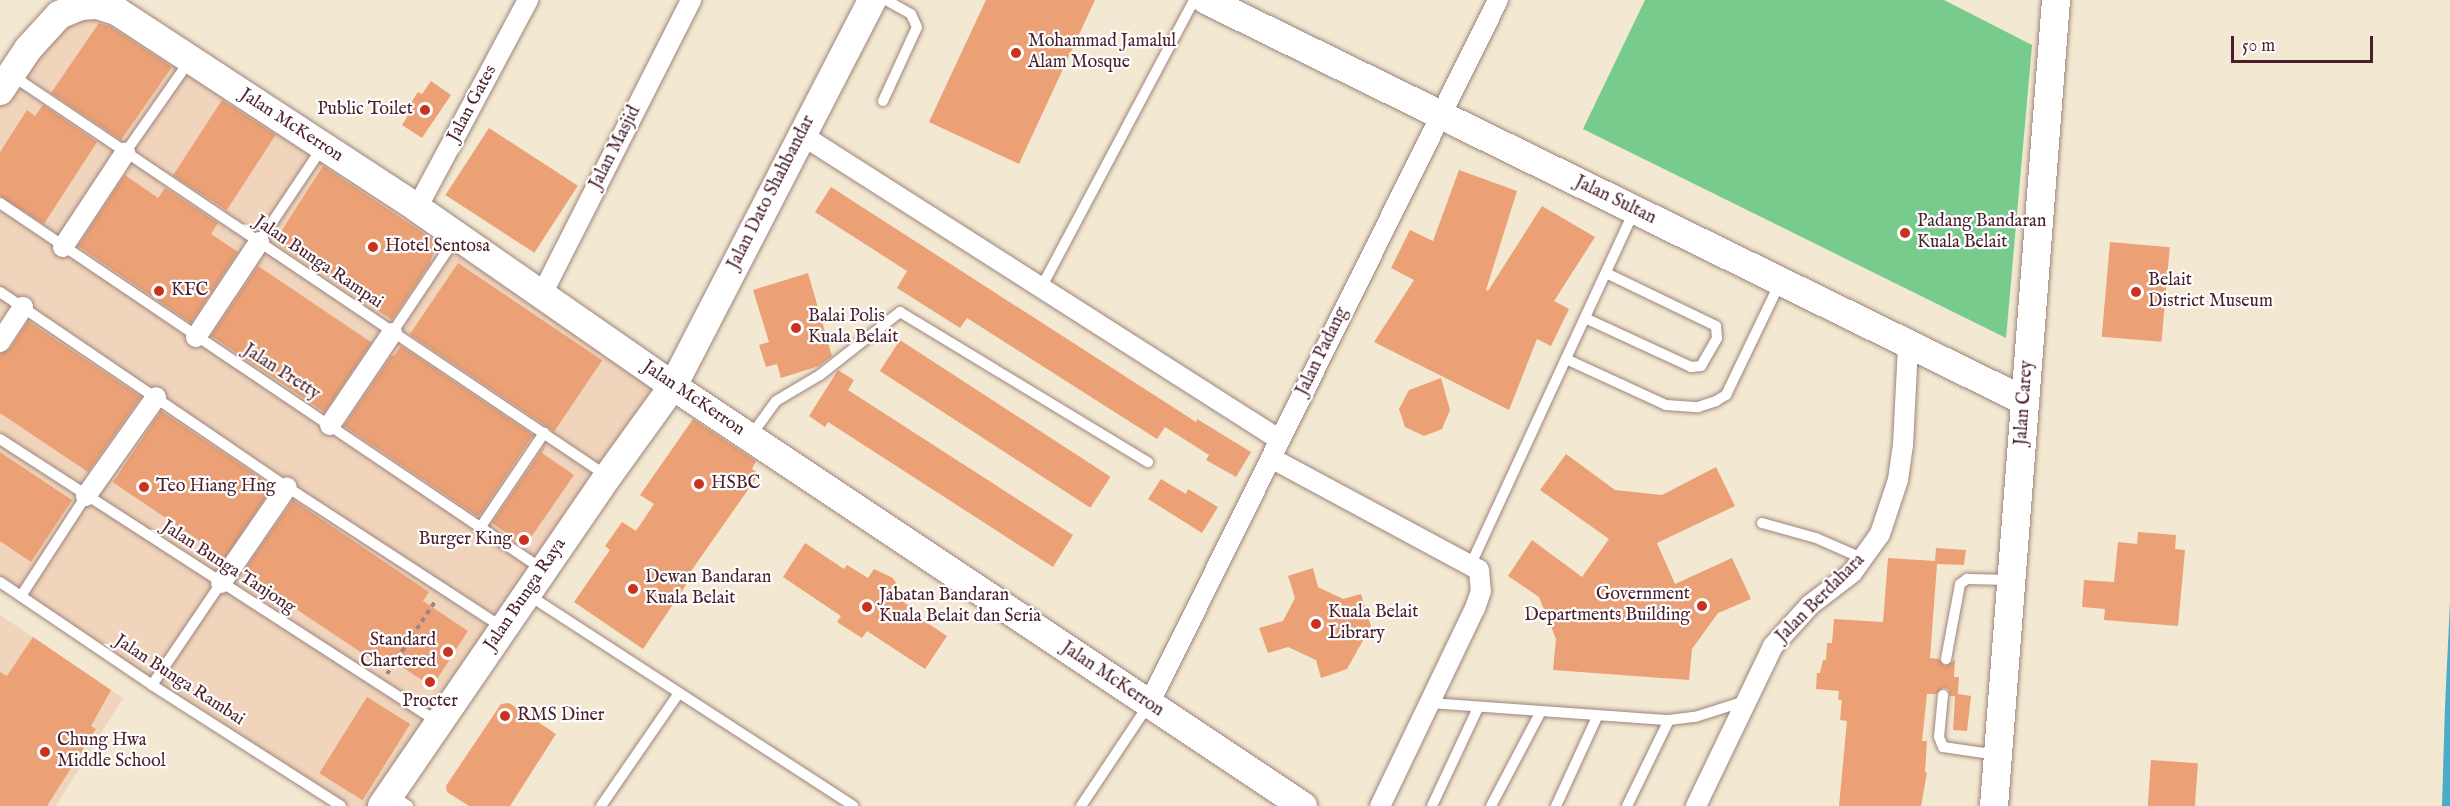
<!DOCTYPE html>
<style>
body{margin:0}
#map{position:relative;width:2450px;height:806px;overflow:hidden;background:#f3e8d1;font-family:"IM FELL English",serif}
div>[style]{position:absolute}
.built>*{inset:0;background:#f0d5bc}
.green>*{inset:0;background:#77cb8d}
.water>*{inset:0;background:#4bacca}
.building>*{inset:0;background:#eca076;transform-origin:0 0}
.path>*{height:4px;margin-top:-2px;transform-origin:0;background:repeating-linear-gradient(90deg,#9e847e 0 4.5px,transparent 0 9px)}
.roads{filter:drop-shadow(0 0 2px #9e847e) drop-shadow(0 0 2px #9e847e)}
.lane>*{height:10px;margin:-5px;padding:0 5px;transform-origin:5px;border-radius:5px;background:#fff}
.street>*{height:20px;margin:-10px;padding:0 10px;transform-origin:10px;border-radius:10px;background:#fff}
.secondary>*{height:28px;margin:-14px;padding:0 14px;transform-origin:14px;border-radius:14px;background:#fff}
.dots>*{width:16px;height:16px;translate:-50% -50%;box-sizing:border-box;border:3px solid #fff;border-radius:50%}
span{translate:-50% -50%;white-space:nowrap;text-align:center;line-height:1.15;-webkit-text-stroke:4.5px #fff;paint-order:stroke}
.poi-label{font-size:18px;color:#4a1f2b}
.left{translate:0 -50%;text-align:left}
.right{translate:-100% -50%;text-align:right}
.street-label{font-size:18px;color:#4a1f2b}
.scale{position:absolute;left:2231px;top:36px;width:142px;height:27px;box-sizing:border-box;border:3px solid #4a1f2b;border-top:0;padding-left:8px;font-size:18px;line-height:21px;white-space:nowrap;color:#4a1f2b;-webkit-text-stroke:4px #fff;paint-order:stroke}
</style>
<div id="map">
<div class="built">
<div style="clip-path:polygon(97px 5px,673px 386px,382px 806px,342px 806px,0 581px,0 92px,26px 53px)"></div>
<div style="clip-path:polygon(0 615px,123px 698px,56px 806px,0 806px)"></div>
</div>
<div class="green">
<div style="clip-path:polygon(1645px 0,1944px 0,2032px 45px,2006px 338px,1583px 129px)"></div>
</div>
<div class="water">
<div style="clip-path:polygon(2450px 602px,2450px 806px,2442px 806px,2445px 706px)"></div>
</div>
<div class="building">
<div style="clip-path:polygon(986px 0,1095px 0,1019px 164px,929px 122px)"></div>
<div style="clip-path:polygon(99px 23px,111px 27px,172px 67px,121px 140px,51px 93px)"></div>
<div style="clip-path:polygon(431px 81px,451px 95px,422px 138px,402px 125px,410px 112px,407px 109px,418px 92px,422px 94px)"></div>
<div style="left:222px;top:100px;width:64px;height:90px;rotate:33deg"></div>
<div style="clip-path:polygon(43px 105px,97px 142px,44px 224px,0 196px,0 152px,27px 110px,35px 116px)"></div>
<div style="left:489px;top:128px;width:106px;height:80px;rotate:33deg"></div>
<div style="clip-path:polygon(323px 166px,437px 242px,430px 263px,392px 320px,275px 241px)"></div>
<div style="clip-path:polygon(1459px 170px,1517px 191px,1486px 290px,1488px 291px,1542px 206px,1595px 237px,1554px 301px,1569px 309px,1551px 346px,1537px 339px,1509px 410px,1374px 342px,1414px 280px,1391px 268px,1410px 230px,1433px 241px)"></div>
<div style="clip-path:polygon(125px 175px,158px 198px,165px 188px,218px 223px,211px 234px,238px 252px,191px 323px,78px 246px)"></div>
<div style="clip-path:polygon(831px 187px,1196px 422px,1197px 419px,1251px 452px,1236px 477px,1206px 460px,1209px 455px,1165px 427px,1157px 439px,967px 318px,960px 328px,897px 288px,907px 271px,815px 212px)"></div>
<div style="left:2110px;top:242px;width:60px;height:95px;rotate:5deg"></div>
<div style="left:458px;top:263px;width:174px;height:86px;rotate:34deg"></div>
<div style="left:258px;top:266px;width:137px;height:84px;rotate:34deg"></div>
<div style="clip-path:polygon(808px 273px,832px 356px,819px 366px,781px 378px,777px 364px,766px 367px,759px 345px,769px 342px,753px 290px)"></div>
<div style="clip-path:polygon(28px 321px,141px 397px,88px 472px,0 413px,0 354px,10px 349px)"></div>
<div style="left:900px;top:340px;width:251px;height:37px;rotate:33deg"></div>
<div style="clip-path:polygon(401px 346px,533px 435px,480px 515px,477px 516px,344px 426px,392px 355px,394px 356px)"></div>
<div style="clip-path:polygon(838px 370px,854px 380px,848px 390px,1073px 535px,1053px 567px,828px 422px,825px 427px,809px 416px)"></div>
<div style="clip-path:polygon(1441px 378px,1450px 410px,1442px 429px,1424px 436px,1405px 427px,1399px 409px,1409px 390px)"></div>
<div style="left:161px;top:411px;width:135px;height:86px;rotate:34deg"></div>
<div style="clip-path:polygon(693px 419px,756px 461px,752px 469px,759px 474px,689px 574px,692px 576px,643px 649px,574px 602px,610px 550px,605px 546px,622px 522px,636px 531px,654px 504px,640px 495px)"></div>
<div style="clip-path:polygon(546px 444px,542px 453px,574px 475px,525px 546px,492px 523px)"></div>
<div style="clip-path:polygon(0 452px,72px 500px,31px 562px,0 541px)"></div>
<div style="clip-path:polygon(1566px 454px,1615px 490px,1662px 495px,1716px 467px,1735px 506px,1657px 543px,1675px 584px,1732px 558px,1751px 599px,1718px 613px,1692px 649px,1689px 680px,1553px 670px,1556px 639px,1539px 597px,1508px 576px,1532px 540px,1582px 577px,1609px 539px,1540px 490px)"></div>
<div style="clip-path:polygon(1161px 479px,1186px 494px,1188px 489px,1218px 507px,1202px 533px,1148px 499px)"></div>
<div style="clip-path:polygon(293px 500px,429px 592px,423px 601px,468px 631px,432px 687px,386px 656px,380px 665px,242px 573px)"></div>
<div style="clip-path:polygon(2138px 532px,2176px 535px,2175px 549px,2185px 550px,2178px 626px,2104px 620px,2105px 609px,2082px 607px,2084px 580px,2114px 582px,2118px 542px,2137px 544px)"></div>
<div style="clip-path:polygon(805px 543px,844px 569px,847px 565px,868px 578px,874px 569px,893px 578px,897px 585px,892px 594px,908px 605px,906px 609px,947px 636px,925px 669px,867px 631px,862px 638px,837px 622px,841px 616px,783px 577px)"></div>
<div style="clip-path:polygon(1936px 548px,1966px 550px,1964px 565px,1937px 564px,1930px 658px,1939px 659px,1945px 666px,1955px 660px,1954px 677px,1959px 677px,1958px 694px,1971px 696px,1967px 731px,1953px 730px,1955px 696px,1950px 696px,1948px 689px,1943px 688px,1936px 694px,1927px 694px,1922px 741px,1927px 741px,1925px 772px,1927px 773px,1921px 806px,1839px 806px,1847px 721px,1840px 720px,1842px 700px,1838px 700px,1839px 691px,1816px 689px,1817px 673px,1820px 673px,1823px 660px,1826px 660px,1827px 643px,1832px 643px,1834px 619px,1883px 622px,1888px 558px,1935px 561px)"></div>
<div style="clip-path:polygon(1313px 568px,1318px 587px,1343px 599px,1361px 594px,1371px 626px,1347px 669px,1321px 678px,1316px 660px,1288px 647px,1268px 653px,1259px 628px,1283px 621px,1295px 598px,1288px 576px)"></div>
<div style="clip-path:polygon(33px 637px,111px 690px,91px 726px,96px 729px,47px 806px,0 806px,0 672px,7px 676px)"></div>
<div style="left:367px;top:697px;width:51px;height:90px;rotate:32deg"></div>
<div style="clip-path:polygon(509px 703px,556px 734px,510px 806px,469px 806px,447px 792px,446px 786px,501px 704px)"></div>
<div style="left:2151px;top:760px;width:47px;height:46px;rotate:4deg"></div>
</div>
<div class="path">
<div style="left:387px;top:674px;width:89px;rotate:-56.5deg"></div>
</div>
<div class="roads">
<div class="lane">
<div style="left:13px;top:76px;width:716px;rotate:33.96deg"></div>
<div style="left:883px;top:101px;width:81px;rotate:-65.3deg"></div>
<div style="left:917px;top:27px;width:14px;rotate:-115deg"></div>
<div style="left:911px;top:14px;width:29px;rotate:-151deg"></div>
<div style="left:125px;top:153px;width:113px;rotate:-55deg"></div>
<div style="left:0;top:203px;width:654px;rotate:34.03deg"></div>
<div style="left:259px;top:242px;width:113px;rotate:-56.2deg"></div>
<div style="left:1041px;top:288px;width:326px;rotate:-62deg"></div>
<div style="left:0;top:292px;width:347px;rotate:34.2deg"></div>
<div style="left:287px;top:487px;width:258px;rotate:33.1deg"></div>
<div style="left:1585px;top:318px;width:117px;rotate:24.8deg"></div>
<div style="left:1691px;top:367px;width:10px;rotate:-6deg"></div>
<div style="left:1701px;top:366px;width:32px;rotate:-60deg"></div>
<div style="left:1717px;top:338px;width:12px;rotate:-95deg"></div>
<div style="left:1716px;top:326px;width:122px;rotate:-154.3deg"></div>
<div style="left:392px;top:333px;width:117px;rotate:-56.2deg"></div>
<div style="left:1566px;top:359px;width:110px;rotate:24.7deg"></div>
<div style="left:1666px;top:405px;width:32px;rotate:4deg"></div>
<div style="left:1698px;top:407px;width:19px;rotate:-18deg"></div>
<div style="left:1716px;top:401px;width:12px;rotate:-31deg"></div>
<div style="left:1726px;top:395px;width:124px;rotate:-64.3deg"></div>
<div style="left:750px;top:437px;width:44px;rotate:-54.2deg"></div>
<div style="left:776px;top:401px;width:51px;rotate:-30.6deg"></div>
<div style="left:820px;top:375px;width:102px;rotate:-38.2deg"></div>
<div style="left:900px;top:312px;width:290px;rotate:31.2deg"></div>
<div style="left:0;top:439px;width:521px;rotate:32.87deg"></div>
<div style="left:1762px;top:523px;width:56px;rotate:15.5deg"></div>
<div style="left:1816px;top:538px;width:52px;rotate:23.6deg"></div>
<div style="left:480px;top:528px;width:115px;rotate:-56deg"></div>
<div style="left:1471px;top:564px;width:389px;rotate:-65.2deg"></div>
<div style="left:0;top:582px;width:184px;rotate:34.1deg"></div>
<div style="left:152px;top:685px;width:224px;rotate:32.6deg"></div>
<div style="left:527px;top:594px;width:389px;rotate:33deg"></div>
<div style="left:21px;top:596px;width:119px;rotate:-57deg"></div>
<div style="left:1946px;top:659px;width:76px;rotate:-79.4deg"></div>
<div style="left:1960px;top:584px;width:9px;rotate:-36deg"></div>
<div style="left:1967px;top:579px;width:44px;rotate:1.3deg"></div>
<div style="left:152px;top:685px;width:123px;rotate:-55.9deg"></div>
<div style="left:1943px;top:695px;width:42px;rotate:95.4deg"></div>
<div style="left:1939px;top:737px;width:11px;rotate:68deg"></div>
<div style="left:1943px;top:747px;width:55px;rotate:8.4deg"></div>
<div style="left:1430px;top:703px;width:240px;rotate:4.1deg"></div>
<div style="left:1669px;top:720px;width:26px;rotate:-7deg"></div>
<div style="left:1695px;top:717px;width:52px;rotate:-17.7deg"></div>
<div style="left:391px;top:794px;width:21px;rotate:35deg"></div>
<div style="left:601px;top:806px;width:137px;rotate:-55.4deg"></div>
<div style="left:1081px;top:806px;width:123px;rotate:-56.3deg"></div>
<div style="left:1432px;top:806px;width:108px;rotate:-64.9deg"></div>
<div style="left:1491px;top:806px;width:105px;rotate:-62.2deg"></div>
<div style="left:1556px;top:806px;width:98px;rotate:-65.3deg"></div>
<div style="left:1627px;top:806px;width:96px;rotate:-64deg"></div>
</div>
<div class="street">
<div style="left:802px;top:135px;width:567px;rotate:32.54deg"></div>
<div style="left:417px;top:208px;width:236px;rotate:-61.9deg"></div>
<div style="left:63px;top:247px;width:113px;rotate:-56.6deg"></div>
<div style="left:541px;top:296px;width:332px;rotate:-63.1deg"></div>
<div style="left:196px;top:337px;width:114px;rotate:-56.4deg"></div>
<div style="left:0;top:342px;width:42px;rotate:-56.7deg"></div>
<div style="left:330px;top:425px;width:111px;rotate:-56deg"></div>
<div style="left:1271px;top:458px;width:236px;rotate:28.3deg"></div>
<div style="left:1479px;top:570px;width:21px;rotate:85deg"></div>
<div style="left:1481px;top:591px;width:18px;rotate:109deg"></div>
<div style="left:1475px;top:608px;width:220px;rotate:115.6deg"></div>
<div style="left:86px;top:496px;width:121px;rotate:-54.7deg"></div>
<div style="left:221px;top:583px;width:116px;rotate:-55.5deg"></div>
<div style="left:1149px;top:704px;width:786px;rotate:-63.63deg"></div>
<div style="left:1696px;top:806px;width:178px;rotate:-64.3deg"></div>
<div style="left:1773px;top:646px;width:55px;rotate:-47.9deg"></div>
<div style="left:1810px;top:605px;width:53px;rotate:-37.3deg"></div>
<div style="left:1852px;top:573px;width:48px;rotate:-54.3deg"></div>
<div style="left:1880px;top:534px;width:57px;rotate:-71.6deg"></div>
<div style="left:1898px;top:480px;width:35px;rotate:-82deg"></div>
<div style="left:1903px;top:445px;width:100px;rotate:-87.1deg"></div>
</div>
<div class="secondary">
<div style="left:1206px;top:0;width:912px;rotate:26.09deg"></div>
<div style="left:0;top:91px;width:50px;rotate:-56.3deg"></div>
<div style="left:28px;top:49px;width:46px;rotate:-47.6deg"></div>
<div style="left:59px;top:15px;width:23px;rotate:-23deg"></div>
<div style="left:80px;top:6px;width:17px;rotate:-3deg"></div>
<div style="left:97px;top:5px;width:22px;rotate:18deg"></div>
<div style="left:118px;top:12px;width:358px;rotate:33.2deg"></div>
<div style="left:417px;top:208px;width:312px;rotate:34.8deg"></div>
<div style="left:673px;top:386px;width:757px;rotate:33.69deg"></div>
<div style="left:382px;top:806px;width:400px;rotate:-55.6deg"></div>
<div style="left:608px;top:476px;width:111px;rotate:-54.2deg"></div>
<div style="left:673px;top:386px;width:434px;rotate:-62.7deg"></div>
<div style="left:1994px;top:806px;width:808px;rotate:-85.6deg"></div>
</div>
</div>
<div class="dots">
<div style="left:1016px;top:53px;background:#c8321e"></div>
<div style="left:425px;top:110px;background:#c8321e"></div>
<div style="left:1905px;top:233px;background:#c8321e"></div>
<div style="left:373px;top:247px;background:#c8321e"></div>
<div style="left:159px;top:291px;background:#c8321e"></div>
<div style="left:2136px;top:292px;background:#c8321e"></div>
<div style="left:796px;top:328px;background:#c8321e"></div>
<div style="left:699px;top:484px;background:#c8321e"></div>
<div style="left:144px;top:487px;background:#c8321e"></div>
<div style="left:524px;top:540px;background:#c8321e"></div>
<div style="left:633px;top:589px;background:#c8321e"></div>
<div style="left:1702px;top:606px;background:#c8321e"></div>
<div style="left:867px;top:607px;background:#c8321e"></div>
<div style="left:1316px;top:624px;background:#c8321e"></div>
<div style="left:448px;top:652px;background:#c8321e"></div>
<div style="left:430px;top:682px;background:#c8321e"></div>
<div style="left:505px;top:716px;background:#c8321e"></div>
<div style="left:45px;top:752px;background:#c8321e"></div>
</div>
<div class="poi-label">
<span class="left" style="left:1028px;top:53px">Mohammad Jamalul<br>Alam Mosque</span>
<span class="right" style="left:413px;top:110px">Public Toilet</span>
<span class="left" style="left:1917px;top:233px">Padang Bandaran<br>Kuala Belait</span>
<span class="left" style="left:385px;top:247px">Hotel Sentosa</span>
<span class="left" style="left:2148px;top:292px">Belait<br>District Museum</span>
<span class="left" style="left:171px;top:291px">KFC</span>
<span class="left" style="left:808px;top:328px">Balai Polis<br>Kuala Belait</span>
<span class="left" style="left:711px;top:484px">HSBC</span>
<span class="left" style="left:156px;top:487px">Teo Hiang Hng</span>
<span class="right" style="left:512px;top:540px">Burger King</span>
<span class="left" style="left:645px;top:589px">Dewan Bandaran<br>Kuala Belait</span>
<span class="right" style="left:1690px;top:606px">Government<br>Departments Building</span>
<span class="left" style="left:879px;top:607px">Jabatan Bandaran<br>Kuala Belait dan Seria</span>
<span class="left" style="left:1328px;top:624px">Kuala Belait<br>Library</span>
<span class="right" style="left:436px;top:652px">Standard<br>Chartered</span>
<span style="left:430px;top:702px">Procter</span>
<span class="left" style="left:517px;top:716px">RMS Diner</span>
<span class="left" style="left:57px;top:752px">Chung Hwa<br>Middle School</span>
</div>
<div class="street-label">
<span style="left:473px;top:104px;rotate:-62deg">Jalan Gates</span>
<span style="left:291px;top:126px;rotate:33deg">Jalan McKerron</span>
<span style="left:616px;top:148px;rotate:-63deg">Jalan Masjid</span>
<span style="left:772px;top:193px;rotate:-63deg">Jalan Dato Shahbandar</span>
<span style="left:1615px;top:201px;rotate:26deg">Jalan Sultan</span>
<span style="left:318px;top:263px;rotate:34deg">Jalan Bunga Rampai</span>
<span style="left:1323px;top:352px;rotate:-64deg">Jalan Padang</span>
<span style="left:281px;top:373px;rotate:33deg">Jalan Pretty</span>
<span style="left:693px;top:399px;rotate:34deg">Jalan McKerron</span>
<span style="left:2025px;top:403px;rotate:-86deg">Jalan Carey</span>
<span style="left:228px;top:568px;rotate:33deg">Jalan Bunga Tanjong</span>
<span style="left:526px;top:595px;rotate:-56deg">Jalan Bunga Raya</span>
<span style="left:1821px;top:599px;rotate:-45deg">Jalan Berdahara</span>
<span style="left:1112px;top:680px;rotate:34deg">Jalan McKerron</span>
<span style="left:179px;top:681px;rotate:33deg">Jalan Bunga Rambai</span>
</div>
<div class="scale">50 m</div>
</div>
